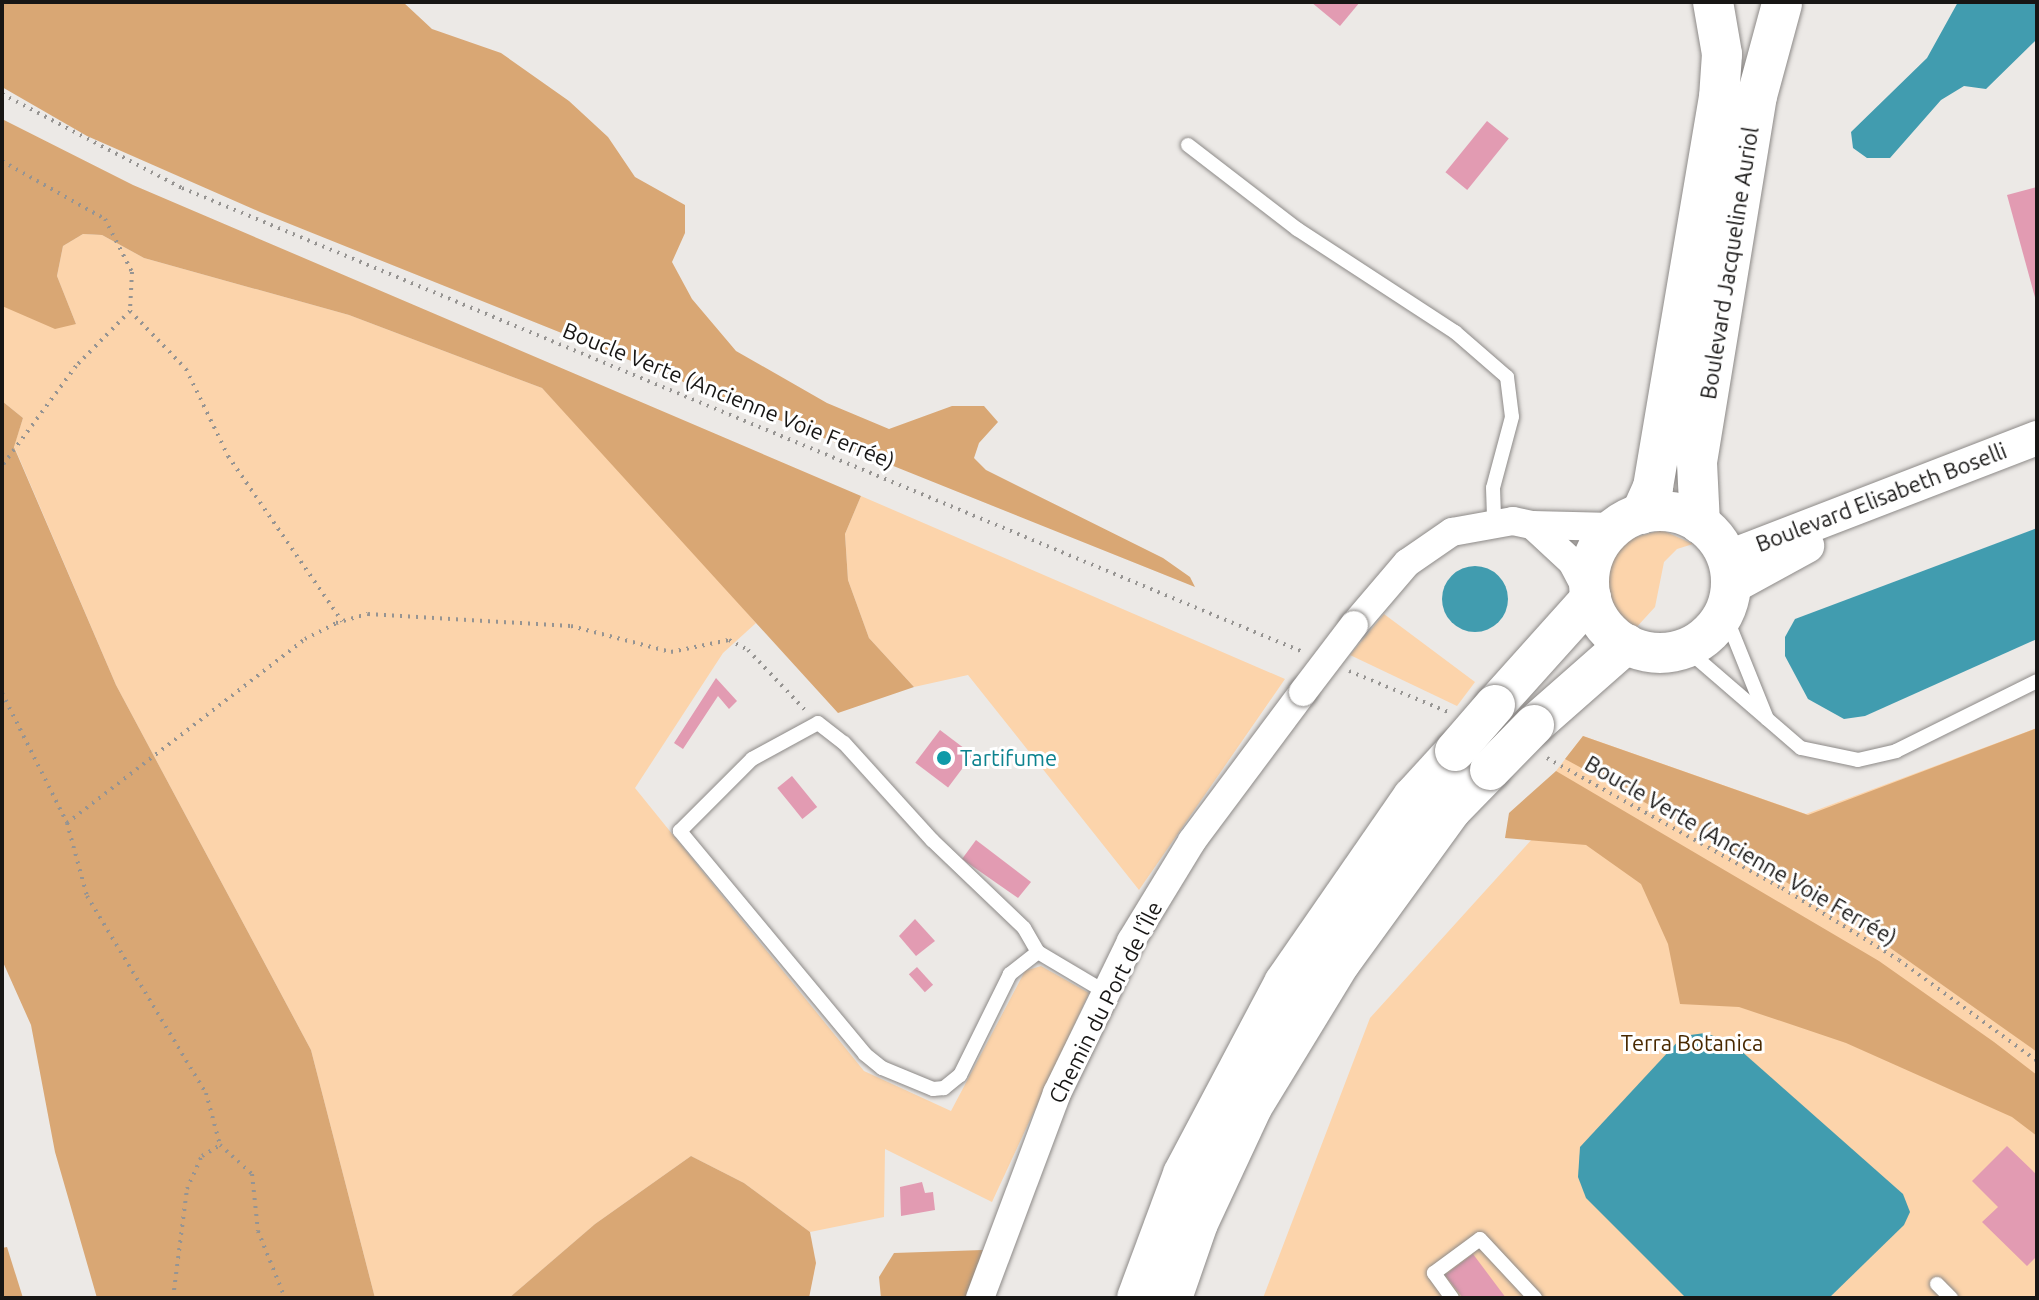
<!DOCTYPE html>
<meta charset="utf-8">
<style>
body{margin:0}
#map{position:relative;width:2039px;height:1300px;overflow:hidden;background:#ece9e6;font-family:Ubuntu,sans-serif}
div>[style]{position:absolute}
.green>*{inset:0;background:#fcd4ab}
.forest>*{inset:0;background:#d9a774}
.water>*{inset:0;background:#419caf}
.round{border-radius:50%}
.building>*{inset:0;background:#e29bb2;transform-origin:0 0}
.path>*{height:4px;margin-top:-2px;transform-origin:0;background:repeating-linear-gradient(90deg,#969492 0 2px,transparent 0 8px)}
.roads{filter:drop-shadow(0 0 2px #8d8a88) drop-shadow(0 0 2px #8d8a88)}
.service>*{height:14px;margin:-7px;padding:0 7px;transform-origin:7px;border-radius:7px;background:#fff}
.minor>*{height:28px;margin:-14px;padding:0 14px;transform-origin:14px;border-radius:14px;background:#fff}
.tertiary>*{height:34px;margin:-17px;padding:0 17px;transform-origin:17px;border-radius:17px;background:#fff}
.secondary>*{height:40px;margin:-20px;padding:0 20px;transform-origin:20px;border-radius:20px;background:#fff}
.secondary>.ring{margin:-20px;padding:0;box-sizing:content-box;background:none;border:40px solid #fff;border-radius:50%}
.bridges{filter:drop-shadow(0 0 2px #8d8a88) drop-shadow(0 0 2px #8d8a88)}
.minor-bridge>*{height:28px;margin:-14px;padding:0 14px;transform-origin:14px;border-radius:14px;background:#fff}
.secondary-bridge>*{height:40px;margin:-20px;padding:0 20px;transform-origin:20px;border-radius:20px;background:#fff}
.dots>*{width:22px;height:22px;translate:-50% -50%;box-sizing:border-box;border:4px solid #fff;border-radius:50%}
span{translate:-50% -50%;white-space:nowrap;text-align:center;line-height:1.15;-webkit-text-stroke:6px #fff;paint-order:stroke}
.street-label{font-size:22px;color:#171615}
.culture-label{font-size:22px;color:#0d838f}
.left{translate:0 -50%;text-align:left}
.park-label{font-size:22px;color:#492900}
.frame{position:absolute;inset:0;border:4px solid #171615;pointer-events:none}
</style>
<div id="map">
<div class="green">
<div style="clip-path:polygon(83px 234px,102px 235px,144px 258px,349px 315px,542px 388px,654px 507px,756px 623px,723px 653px,635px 788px,864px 1071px,951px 1111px,1025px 971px,1041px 966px,1089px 993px,992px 1202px,885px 1149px,884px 1217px,810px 1232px,744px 1183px,691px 1156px,595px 1224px,509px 1298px,375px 1298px,311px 1050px,116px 685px,14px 446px,23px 418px,2px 401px,2px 306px,76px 324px,57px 276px,63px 246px)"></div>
<div style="clip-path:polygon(861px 496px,1285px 679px,1139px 890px,968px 675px,914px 687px,869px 638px,848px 580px,845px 534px)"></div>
<div style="clip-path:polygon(1662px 530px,1693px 544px,1677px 549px,1664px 562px,1655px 607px,1634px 630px,1614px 612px,1606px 572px,1614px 553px,1629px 539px)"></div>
<div style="clip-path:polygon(1384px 614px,1475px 682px,1457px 706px,1350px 655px)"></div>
<div style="clip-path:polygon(2037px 728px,2037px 1298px,1263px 1298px,1370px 1018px,1543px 827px,1556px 771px,1583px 736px,1806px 814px)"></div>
</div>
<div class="forest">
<div style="clip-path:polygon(2px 2px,403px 2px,432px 29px,501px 53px,569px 101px,608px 137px,635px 177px,685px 205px,685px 233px,672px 262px,692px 299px,736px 351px,827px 403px,889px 429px,952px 406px,984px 406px,998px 422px,979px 443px,974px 458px,986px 470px,1163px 558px,1190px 577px,1195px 587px,260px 212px,87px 136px,2px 87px)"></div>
<div style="clip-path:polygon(2px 119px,133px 185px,861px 496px,845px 534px,848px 580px,869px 638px,914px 687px,838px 713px,542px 388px,349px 315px,144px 258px,102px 235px,83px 234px,63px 246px,57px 276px,76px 324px,55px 329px,2px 306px)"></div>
<div style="clip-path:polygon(2px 401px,23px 418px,14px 447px,116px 685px,311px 1050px,375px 1298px,97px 1298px,55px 1152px,31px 1025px,2px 960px)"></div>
<div style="clip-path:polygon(2037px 728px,2037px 1052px,1879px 940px,1754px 862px,1565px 759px,1583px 736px,1808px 815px)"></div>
<div style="clip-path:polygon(1556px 771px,1879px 961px,1994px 1042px,2037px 1075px,2037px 1136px,2012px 1117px,1846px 1043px,1739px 1007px,1680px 1004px,1668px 944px,1641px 884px,1586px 845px,1505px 838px,1509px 813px)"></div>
<div style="clip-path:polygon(691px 1156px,744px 1183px,810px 1232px,816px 1263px,809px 1298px,509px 1298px,595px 1224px)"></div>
<div style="clip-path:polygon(7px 1247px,23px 1298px,2px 1298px,2px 1248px)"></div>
<div style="clip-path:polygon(983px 1250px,969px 1298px,881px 1298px,879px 1277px,894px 1253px)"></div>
</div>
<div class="water">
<div style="clip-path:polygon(1958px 2px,2037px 2px,2037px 39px,1986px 89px,1964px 86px,1941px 100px,1890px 158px,1867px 158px,1853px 148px,1851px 132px,1927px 58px)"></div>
<div style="clip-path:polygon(2037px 528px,2037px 639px,1865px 716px,1844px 719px,1808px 699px,1785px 656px,1785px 637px,1795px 619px)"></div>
<div class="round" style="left:1442px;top:566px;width:66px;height:66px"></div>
<div style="clip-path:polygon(1705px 1033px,1731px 1042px,1903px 1194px,1910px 1212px,1904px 1225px,1829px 1298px,1686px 1298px,1586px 1198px,1578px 1177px,1580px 1147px,1683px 1036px)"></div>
</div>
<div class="building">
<div style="clip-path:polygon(1311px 2px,1360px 2px,1340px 26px)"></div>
<div style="left:1487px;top:121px;width:28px;height:66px;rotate:39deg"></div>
<div style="clip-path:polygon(2037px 187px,2037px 301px,2036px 301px,2007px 195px)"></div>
<div style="clip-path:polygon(716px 678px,737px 701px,729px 709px,718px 696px,683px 749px,674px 743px)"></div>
<div style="left:940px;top:730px;width:41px;height:41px;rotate:37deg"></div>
<div style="left:792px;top:776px;width:40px;height:19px;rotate:51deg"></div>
<div style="clip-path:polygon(976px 840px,1031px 882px,1018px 898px,962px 859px)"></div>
<div style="clip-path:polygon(915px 919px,935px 941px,916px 956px,899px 936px)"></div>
<div style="left:917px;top:967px;width:24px;height:11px;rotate:48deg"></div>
<div style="clip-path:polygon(2007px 1146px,2037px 1175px,2037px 1256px,2027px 1266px,1982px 1222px,1998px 1207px,1972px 1181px)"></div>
<div style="clip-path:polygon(922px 1182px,925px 1193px,933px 1192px,935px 1210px,901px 1216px,900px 1187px)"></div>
<div style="clip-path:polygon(1473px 1254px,1506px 1298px,1463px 1298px,1445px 1275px)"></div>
</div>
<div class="path">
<div style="left:2px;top:94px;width:203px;rotate:27.6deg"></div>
<div style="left:182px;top:188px;width:1211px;rotate:22.48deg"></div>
<div style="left:2px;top:161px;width:118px;rotate:29.4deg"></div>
<div style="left:105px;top:219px;width:59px;rotate:63deg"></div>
<div style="left:132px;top:272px;width:39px;rotate:93deg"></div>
<div style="left:130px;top:311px;width:77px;rotate:134.5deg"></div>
<div style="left:76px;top:366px;width:124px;rotate:126.5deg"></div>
<div style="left:130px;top:311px;width:81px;rotate:46deg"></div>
<div style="left:186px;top:369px;width:97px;rotate:64.2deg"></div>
<div style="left:228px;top:456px;width:201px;rotate:55.4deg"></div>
<div style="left:1349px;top:671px;width:107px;rotate:22.5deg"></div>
<div style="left:2px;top:693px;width:145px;rotate:63.4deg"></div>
<div style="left:67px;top:823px;width:76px;rotate:74.7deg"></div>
<div style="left:87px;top:896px;width:230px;rotate:58.9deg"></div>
<div style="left:206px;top:1093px;width:54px;rotate:74.9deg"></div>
<div style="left:1547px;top:758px;width:269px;rotate:29deg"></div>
<div style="left:1782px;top:888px;width:137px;rotate:31.6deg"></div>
<div style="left:1899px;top:960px;width:171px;rotate:36.2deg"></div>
<div style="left:67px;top:823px;width:301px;rotate:-37.7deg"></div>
<div style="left:305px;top:639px;width:35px;rotate:-27deg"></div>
<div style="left:336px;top:623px;width:33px;rotate:-16deg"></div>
<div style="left:368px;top:614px;width:203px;rotate:3.4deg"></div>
<div style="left:571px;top:626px;width:103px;rotate:14.6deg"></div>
<div style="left:671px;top:652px;width:59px;rotate:-11.7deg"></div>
<div style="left:729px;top:640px;width:21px;rotate:28deg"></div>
<div style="left:748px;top:650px;width:83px;rotate:46.5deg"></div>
<div style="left:173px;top:1298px;width:110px;rotate:-82.7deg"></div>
<div style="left:187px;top:1189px;width:36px;rotate:-66deg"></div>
<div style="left:202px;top:1156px;width:21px;rotate:-31deg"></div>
<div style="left:220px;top:1145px;width:43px;rotate:42.2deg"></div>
<div style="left:252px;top:1174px;width:57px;rotate:84deg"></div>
<div style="left:258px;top:1231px;width:72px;rotate:68.1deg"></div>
</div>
<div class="roads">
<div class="service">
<div style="left:1188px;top:145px;width:138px;rotate:37.6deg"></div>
<div style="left:1297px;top:229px;width:189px;rotate:33.1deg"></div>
<div style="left:1455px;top:332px;width:69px;rotate:40.9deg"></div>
<div style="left:1507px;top:377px;width:40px;rotate:82.9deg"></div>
<div style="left:1512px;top:417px;width:73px;rotate:105deg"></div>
<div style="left:1493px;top:488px;width:36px;rotate:88deg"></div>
<div style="left:1724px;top:612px;width:115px;rotate:68.1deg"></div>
<div style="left:1685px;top:648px;width:153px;rotate:40.8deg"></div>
<div style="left:1801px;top:748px;width:58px;rotate:11.9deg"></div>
<div style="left:1858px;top:760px;width:39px;rotate:-13deg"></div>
<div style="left:1896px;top:751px;width:157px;rotate:-26.4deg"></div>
<div style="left:1038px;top:952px;width:36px;rotate:142deg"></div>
<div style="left:1010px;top:974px;width:113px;rotate:116.3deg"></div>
<div style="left:960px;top:1075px;width:21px;rotate:141deg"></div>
<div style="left:944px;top:1088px;width:11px;rotate:175deg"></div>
<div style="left:933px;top:1089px;width:55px;rotate:-157.6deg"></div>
<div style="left:882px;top:1068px;width:22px;rotate:-141deg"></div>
<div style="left:865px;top:1054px;width:290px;rotate:-129.7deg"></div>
<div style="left:680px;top:831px;width:102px;rotate:-45deg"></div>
<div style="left:752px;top:759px;width:75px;rotate:-28.6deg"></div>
<div style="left:818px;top:723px;width:33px;rotate:38deg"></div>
<div style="left:844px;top:743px;width:131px;rotate:47.8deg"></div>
<div style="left:932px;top:840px;width:127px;rotate:43.7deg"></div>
<div style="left:1024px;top:928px;width:28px;rotate:60deg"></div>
<div style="left:1038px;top:952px;width:80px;rotate:30.7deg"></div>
<div style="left:1937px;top:1284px;width:20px;rotate:45deg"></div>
<div style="left:1452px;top:1298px;width:31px;rotate:-126deg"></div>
<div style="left:1434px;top:1273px;width:57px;rotate:-36.5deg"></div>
<div style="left:1480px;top:1239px;width:81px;rotate:47deg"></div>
</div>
<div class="minor">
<div style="left:1591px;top:598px;width:41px;rotate:-117.8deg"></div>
<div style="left:1572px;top:562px;width:54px;rotate:-137.2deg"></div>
<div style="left:1532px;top:525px;width:82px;rotate:1.4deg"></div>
<div style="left:1354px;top:625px;width:82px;rotate:-49.5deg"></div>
<div style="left:1407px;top:563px;width:55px;rotate:-34.6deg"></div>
<div style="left:1452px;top:532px;width:62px;rotate:-10.2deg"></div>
<div style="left:1513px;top:521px;width:19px;rotate:12deg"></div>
<div style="left:980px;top:1298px;width:219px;rotate:-69.4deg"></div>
<div style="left:1057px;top:1093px;width:169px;rotate:-64deg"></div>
<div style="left:1131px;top:941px;width:117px;rotate:-58.6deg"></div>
<div style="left:1192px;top:841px;width:186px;rotate:-53.3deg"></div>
</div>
<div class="tertiary">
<div style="left:1726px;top:558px;width:333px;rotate:-21.1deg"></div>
<div style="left:1730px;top:588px;width:88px;rotate:-28.6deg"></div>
</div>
<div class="secondary">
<div class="ring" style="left:1589px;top:511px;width:102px;height:102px"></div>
<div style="left:1641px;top:514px;width:30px;rotate:-66deg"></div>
<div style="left:1653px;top:487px;width:395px;rotate:-80.4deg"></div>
<div style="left:1719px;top:98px;width:44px;rotate:-86.1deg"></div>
<div style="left:1722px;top:54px;width:53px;rotate:-99.8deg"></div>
<div style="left:1700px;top:524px;width:62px;rotate:-92.8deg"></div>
<div style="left:1697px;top:462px;width:371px;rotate:-80.7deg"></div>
<div style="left:1757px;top:96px;width:95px;rotate:-74.8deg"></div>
<div style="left:1495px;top:705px;width:144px;rotate:-48.1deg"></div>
<div style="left:1534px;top:725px;width:123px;rotate:-41.4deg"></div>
<div style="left:1137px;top:1298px;width:132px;rotate:-69.6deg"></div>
<div style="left:1183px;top:1174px;width:216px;rotate:-62.1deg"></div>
<div style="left:1284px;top:983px;width:226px;rotate:-55.3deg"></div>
<div style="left:1413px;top:797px;width:62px;rotate:-47.6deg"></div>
<div style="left:1172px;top:1298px;width:79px;rotate:-70.9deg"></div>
<div style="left:1198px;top:1223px;width:128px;rotate:-65deg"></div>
<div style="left:1252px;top:1107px;width:169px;rotate:-58.6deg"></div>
<div style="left:1340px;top:963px;width:189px;rotate:-54deg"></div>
<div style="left:1451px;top:810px;width:56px;rotate:-45.7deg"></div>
</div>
</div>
<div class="bridges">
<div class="minor-bridge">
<div style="left:1303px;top:692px;width:84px;rotate:-52.7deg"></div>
</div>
<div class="secondary-bridge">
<div style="left:1455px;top:751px;width:61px;rotate:-49deg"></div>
<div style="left:1490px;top:770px;width:63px;rotate:-45.6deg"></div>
</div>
</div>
<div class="dots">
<div style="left:944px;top:758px;background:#0f9aa8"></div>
</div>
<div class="street-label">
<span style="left:1729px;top:263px;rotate:-81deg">Boulevard Jacqueline Auriol</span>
<span style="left:729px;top:395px;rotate:22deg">Boucle Verte (Ancienne Voie Ferrée)</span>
<span style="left:1881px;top:497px;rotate:-21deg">Boulevard Elisabeth Boselli</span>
<span style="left:1741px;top:850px;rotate:30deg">Boucle Verte (Ancienne Voie Ferrée)</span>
<span style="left:1105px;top:1002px;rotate:-63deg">Chemin du Port de l'Île</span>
</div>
<div class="culture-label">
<span class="left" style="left:960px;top:758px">Tartifume</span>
</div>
<div class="park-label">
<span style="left:1692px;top:1043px">Terra Botanica</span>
</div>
<div class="frame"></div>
</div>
